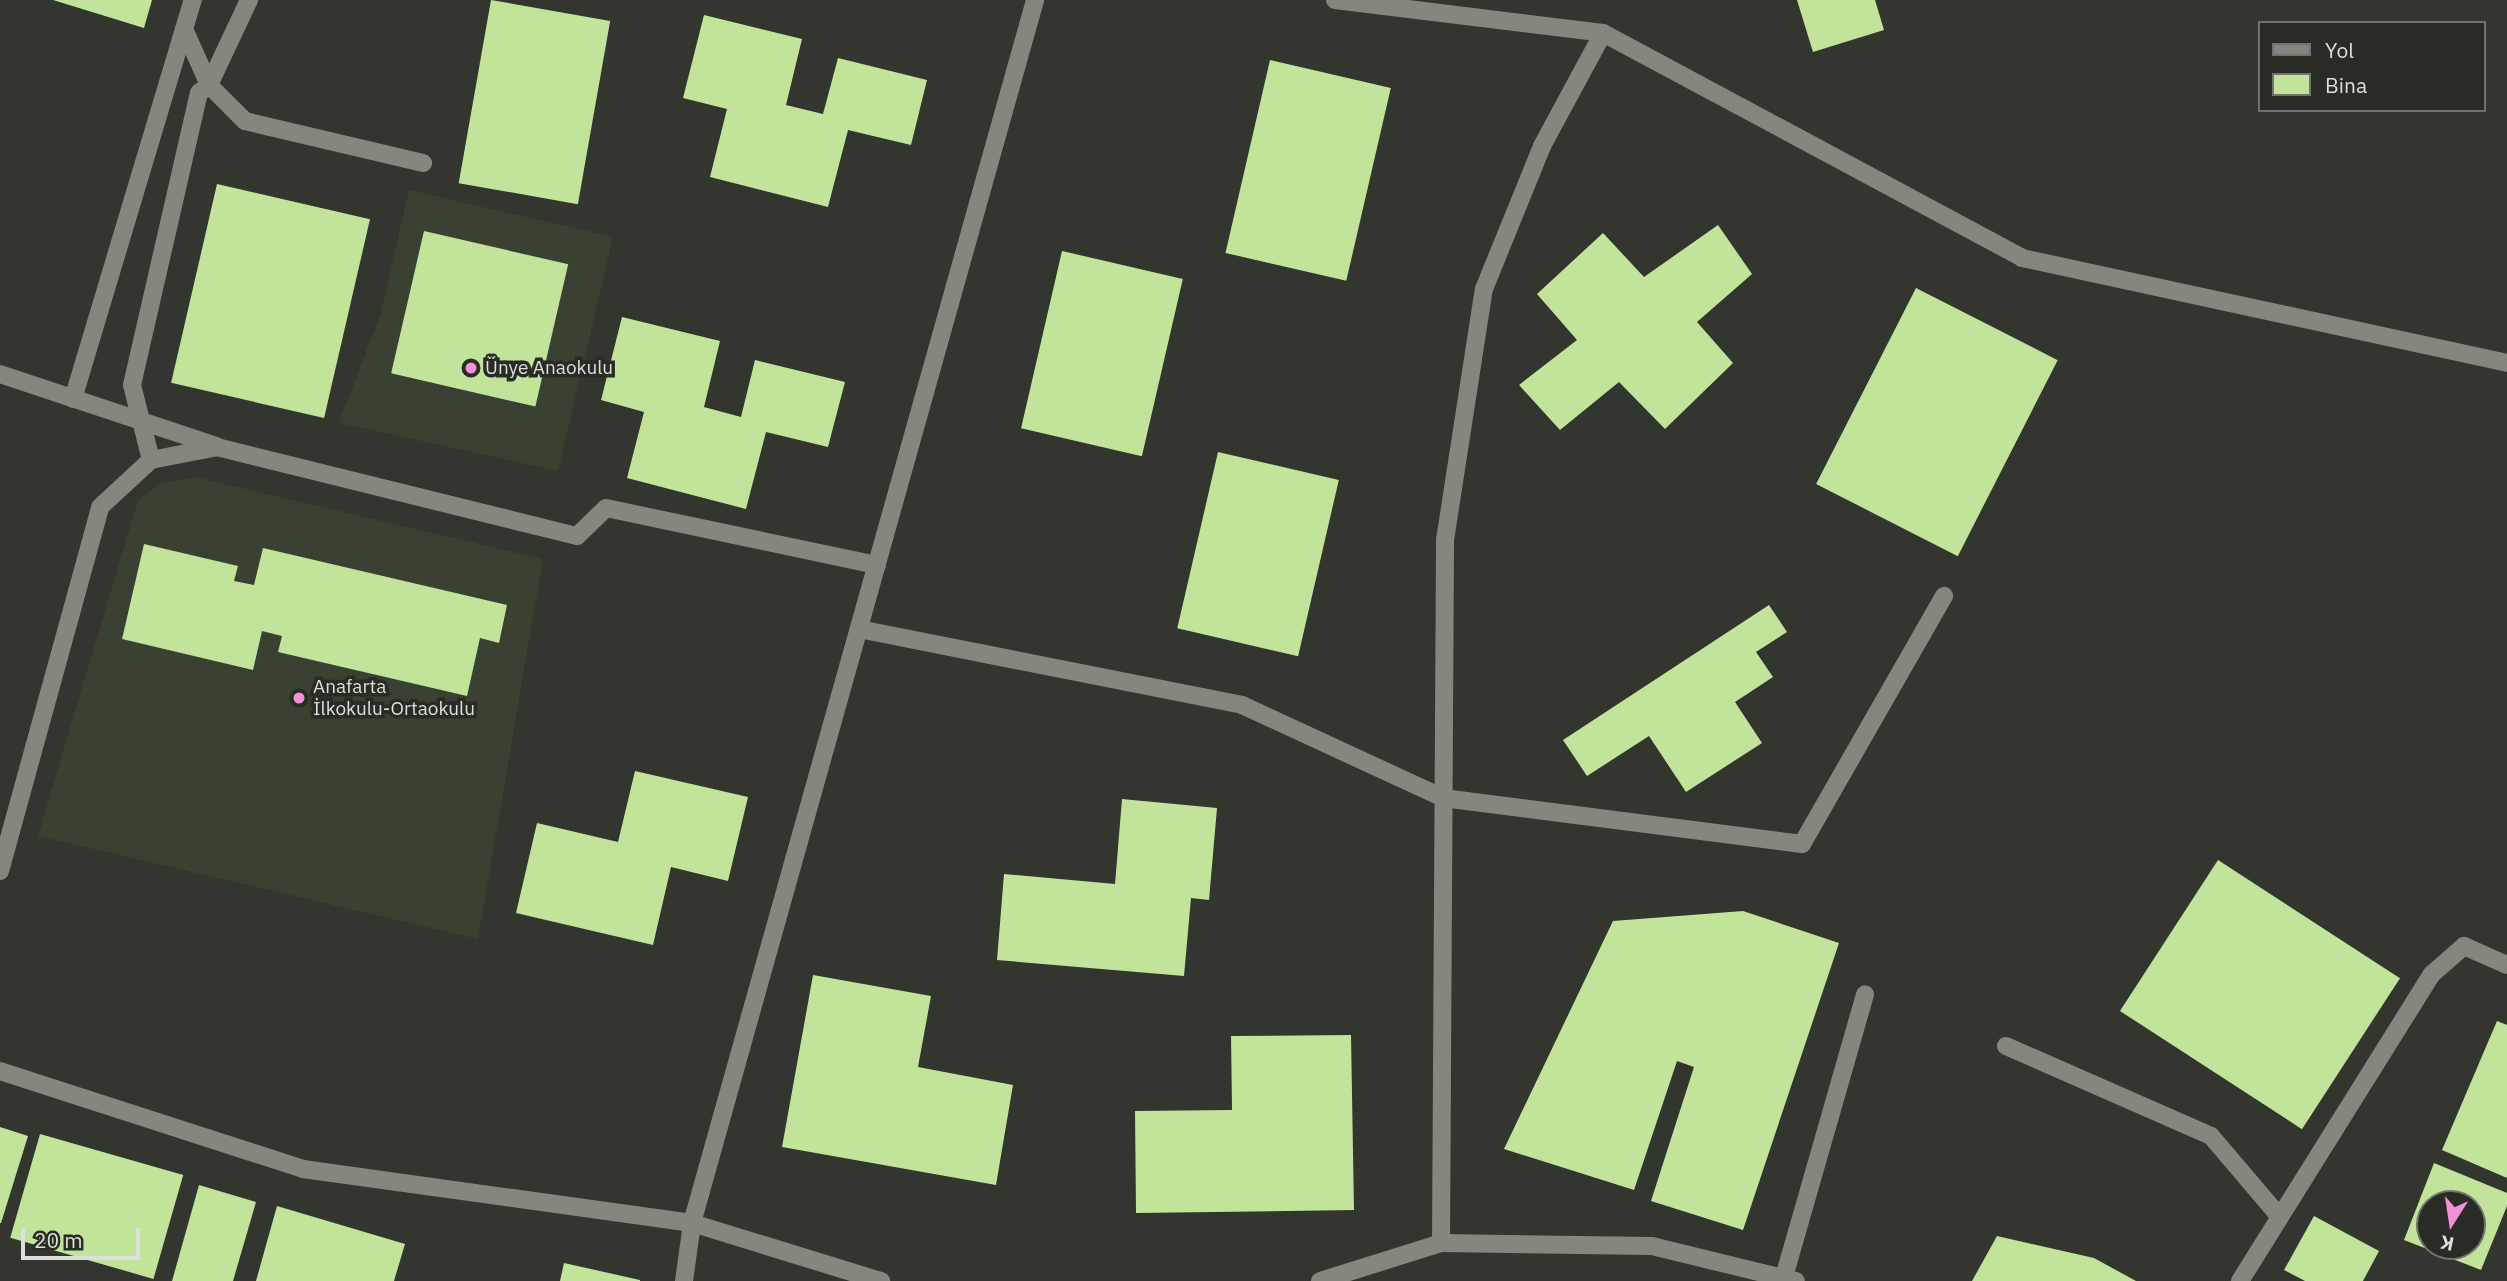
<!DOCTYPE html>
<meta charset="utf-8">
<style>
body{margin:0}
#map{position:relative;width:2507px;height:1281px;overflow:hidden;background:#32362e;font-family:"IBM Plex Sans",sans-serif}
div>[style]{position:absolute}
.built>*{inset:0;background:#3a4133}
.building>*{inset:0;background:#c1e49a;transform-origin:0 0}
.minor>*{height:18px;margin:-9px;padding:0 9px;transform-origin:9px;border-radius:9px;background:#83877e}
.dots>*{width:19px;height:19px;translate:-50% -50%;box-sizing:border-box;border:4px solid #282c24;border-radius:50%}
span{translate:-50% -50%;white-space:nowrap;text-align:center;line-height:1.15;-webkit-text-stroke:7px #282c24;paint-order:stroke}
.poi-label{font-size:19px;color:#dddfda}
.left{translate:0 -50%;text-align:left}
.legend{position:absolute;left:2258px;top:21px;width:228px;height:91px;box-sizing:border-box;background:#282c24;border:2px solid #70746d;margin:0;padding:9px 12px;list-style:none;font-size:21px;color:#dddfda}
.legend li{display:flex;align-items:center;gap:14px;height:35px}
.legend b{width:35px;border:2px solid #70746d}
.north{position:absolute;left:2416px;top:1190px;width:70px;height:70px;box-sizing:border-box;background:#282c24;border:2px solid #70746d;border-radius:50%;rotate:192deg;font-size:19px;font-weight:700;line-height:28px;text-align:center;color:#dddfda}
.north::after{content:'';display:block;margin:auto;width:24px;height:32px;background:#f391d6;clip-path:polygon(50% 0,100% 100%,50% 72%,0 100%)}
.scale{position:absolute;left:21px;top:1228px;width:119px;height:32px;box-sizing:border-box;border:4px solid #dddfda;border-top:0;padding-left:9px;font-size:21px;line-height:24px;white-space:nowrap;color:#dddfda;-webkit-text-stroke:5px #282c24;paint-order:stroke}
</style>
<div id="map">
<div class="built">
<div style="clip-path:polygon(409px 190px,613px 237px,558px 471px,339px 423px,381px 313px)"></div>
<div style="clip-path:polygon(195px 477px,543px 559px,478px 939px,38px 836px,138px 500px,162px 483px)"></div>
</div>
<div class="building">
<div style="clip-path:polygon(53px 0,152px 0,144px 28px)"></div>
<div style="left:491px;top:0;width:121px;height:186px;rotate:10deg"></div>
<div style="clip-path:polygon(1797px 0,1875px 0,1884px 30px,1813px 52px)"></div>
<div style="clip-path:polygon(704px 15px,802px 39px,786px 105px,823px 114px,838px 58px,927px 80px,911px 145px,848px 130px,828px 207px,710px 177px,727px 109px,683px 98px)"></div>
<div style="left:1270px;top:60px;width:124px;height:198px;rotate:13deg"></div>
<div style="left:217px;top:184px;width:157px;height:204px;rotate:13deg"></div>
<div style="clip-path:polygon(1718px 225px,1752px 274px,1697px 322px,1733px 363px,1665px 429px,1619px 382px,1560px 430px,1519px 385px,1577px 340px,1537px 294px,1603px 233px,1644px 277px)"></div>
<div style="left:424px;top:231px;width:148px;height:146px;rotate:13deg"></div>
<div style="left:1062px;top:251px;width:124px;height:182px;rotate:13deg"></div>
<div style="left:1916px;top:288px;width:159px;height:220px;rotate:27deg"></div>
<div style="clip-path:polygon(622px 317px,720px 341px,704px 407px,741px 417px,755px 360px,845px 382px,828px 447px,766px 432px,746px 509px,627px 478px,644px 412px,601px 400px)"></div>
<div style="left:1218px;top:452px;width:124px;height:181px;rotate:13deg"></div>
<div style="clip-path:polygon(144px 544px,238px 566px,234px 581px,254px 585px,263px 548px,507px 605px,499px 643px,480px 638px,467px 696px,278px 652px,282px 636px,262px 631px,253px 670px,122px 639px)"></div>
<div style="clip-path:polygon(1769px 605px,1787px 632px,1756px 652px,1773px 677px,1735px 702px,1762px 743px,1686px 792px,1649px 736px,1587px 776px,1563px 740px)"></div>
<div style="clip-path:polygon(635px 771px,748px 797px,728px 881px,671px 867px,653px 945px,516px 913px,537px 823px,618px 842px)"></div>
<div style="clip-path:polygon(1122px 799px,1217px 808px,1209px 900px,1191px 898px,1184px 976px,997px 960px,1004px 874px,1115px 884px)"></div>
<div style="left:2218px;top:860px;width:217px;height:180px;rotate:33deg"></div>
<div style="clip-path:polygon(1743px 911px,1839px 943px,1743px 1230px,1651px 1201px,1694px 1067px,1677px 1061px,1634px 1190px,1504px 1149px,1613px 921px)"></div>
<div style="clip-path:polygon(813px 975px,931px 996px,918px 1067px,1013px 1085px,996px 1185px,782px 1147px)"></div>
<div style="clip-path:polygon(2497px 1021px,2507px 1025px,2507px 1178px,2442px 1150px)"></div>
<div style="clip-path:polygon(1351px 1035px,1354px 1210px,1136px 1213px,1135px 1111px,1232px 1110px,1231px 1036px)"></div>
<div style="clip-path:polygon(0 1127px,28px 1136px,1px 1223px,0 1223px)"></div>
<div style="left:40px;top:1134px;width:149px;height:108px;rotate:16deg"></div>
<div style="clip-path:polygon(evenodd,2434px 1163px,2507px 1193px,2507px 1206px,2481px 1270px,2404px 1240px,2434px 1163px,2430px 1204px,2472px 1204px,2472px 1246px,2430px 1246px,2430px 1204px)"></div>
<div style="clip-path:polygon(199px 1185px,256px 1202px,233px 1281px,172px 1281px)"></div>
<div style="clip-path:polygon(277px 1206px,405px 1244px,394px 1281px,256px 1281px)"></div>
<div style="clip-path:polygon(2314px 1216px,2379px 1251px,2363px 1281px,2305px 1281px,2284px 1270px)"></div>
<div style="clip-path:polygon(1997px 1236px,2094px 1258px,2136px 1281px,1972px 1281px)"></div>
<div style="clip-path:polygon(564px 1263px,640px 1280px,640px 1281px,560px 1281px)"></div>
</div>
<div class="minor">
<div style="left:1335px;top:0;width:270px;rotate:7deg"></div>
<div style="left:1603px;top:33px;width:476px;rotate:28.2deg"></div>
<div style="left:2022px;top:258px;width:496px;rotate:12.2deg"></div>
<div style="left:184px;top:29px;width:61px;rotate:65.9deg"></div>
<div style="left:209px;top:85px;width:51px;rotate:45deg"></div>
<div style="left:245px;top:121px;width:183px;rotate:13.3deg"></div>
<div style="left:0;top:374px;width:228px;rotate:18.4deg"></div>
<div style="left:73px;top:399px;width:417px;rotate:-73.3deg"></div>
<div style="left:151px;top:460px;width:77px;rotate:-104.2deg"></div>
<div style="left:132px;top:385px;width:300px;rotate:-77.1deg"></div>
<div style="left:199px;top:93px;width:13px;rotate:-39deg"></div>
<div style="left:209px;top:85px;width:94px;rotate:-64.8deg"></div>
<div style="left:859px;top:629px;width:390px;rotate:11.2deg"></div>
<div style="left:1242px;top:705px;width:221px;rotate:24.8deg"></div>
<div style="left:1443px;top:798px;width:362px;rotate:7.3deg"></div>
<div style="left:1802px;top:844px;width:286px;rotate:-60.2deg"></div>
<div style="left:0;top:871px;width:377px;rotate:-74.6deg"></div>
<div style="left:100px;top:507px;width:69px;rotate:-42.7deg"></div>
<div style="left:151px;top:460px;width:67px;rotate:-11.1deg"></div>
<div style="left:217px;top:447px;width:371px;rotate:13.9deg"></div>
<div style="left:577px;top:536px;width:40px;rotate:-44deg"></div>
<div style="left:606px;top:508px;width:277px;rotate:11.9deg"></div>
<div style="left:2006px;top:1046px;width:224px;rotate:23.7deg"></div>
<div style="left:2211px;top:1136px;width:106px;rotate:49.6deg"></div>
<div style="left:0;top:1071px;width:318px;rotate:17.9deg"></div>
<div style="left:303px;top:1169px;width:393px;rotate:7.9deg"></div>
<div style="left:692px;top:1223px;width:198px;rotate:17.1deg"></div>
<div style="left:1441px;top:1243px;width:703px;rotate:-89.67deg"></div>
<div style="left:1445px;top:540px;width:254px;rotate:-81.2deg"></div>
<div style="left:1484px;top:289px;width:154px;rotate:-67.9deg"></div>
<div style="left:1542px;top:146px;width:128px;rotate:-61.6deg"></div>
<div style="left:1784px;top:1277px;width:294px;rotate:-74deg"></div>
<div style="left:684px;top:1281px;width:59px;rotate:-82.1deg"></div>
<div style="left:692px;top:1223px;width:1270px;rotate:-74.33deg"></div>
<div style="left:1320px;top:1281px;width:127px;rotate:-17.4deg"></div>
<div style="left:1441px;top:1243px;width:211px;rotate:0.8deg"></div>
<div style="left:1652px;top:1246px;width:148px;rotate:13.7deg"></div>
<div style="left:2240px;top:1281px;width:362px;rotate:-58deg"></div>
<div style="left:2432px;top:974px;width:43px;rotate:-41.2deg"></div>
<div style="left:2464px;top:946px;width:47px;rotate:23.8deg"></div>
</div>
<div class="dots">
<div style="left:471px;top:368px;background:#f391d6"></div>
<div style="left:299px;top:698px;background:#f391d6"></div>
</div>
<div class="poi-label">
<span class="left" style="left:485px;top:368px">Ünye Anaokulu</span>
<span class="left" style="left:313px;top:698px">Anafarta<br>İlkokulu-Ortaokulu</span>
</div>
<ul class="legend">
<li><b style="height:9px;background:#83877e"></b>Yol</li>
<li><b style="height:19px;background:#c1e49a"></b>Bina</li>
</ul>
<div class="north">K</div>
<div class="scale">20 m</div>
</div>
